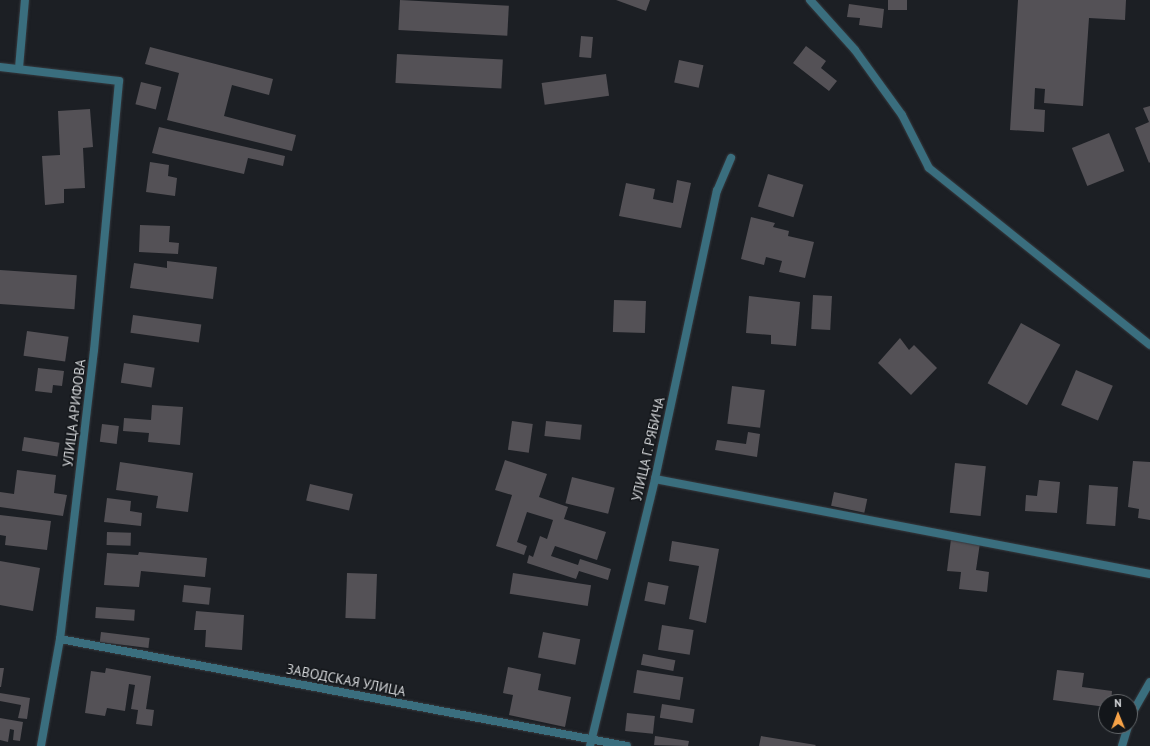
<!DOCTYPE html>
<meta charset="utf-8">
<style>
body{margin:0}
#map{position:relative;width:1150px;height:746px;overflow:hidden;background:#1c1f24;font-family:"PT Sans",sans-serif}
div>[style]{position:absolute}
.building>*{inset:0;background:#545156;transform-origin:0 0}
.roads{filter:drop-shadow(0 0 1px #36393e) drop-shadow(0 0 1px #36393e)}
.minor>*{height:8px;margin:-4px;padding:0 4px;transform-origin:4px;border-radius:4px;background:#3a6e7e}
.tertiary>*{height:8px;margin:-4px;padding:0 4px;transform-origin:4px;border-radius:4px;background:#3a6e7e}
span{translate:-50% -50%;white-space:nowrap;text-align:center;line-height:1.15;-webkit-text-stroke:3px #13161a;paint-order:stroke}
.street-label{font-size:14px;color:#d9dbde}
.north{position:absolute;left:1098px;top:694px;width:40px;height:40px;box-sizing:border-box;background:#13161a;border:1px solid #626568;border-radius:50%;rotate:359deg;font-size:11px;font-weight:700;line-height:16px;text-align:center;color:#d9dbde}
.north::after{content:'';display:block;margin:auto;width:14px;height:18px;background:#f6a247;clip-path:polygon(50% 0,100% 100%,50% 72%,0 100%)}
</style>
<div id="map">
<div class="building">
<div style="left:400px;top:0;width:109px;height:30px;rotate:3deg"></div>
<div style="clip-path:polygon(616px 0,650px 0,646px 11px)"></div>
<div style="left:888px;top:0;width:19px;height:10px"></div>
<div style="clip-path:polygon(1018px 0,1126px 0,1125px 20px,1089px 18px,1083px 106px,1044px 103px,1045px 89px,1035px 88px,1034px 109px,1045px 110px,1044px 132px,1010px 130px)"></div>
<div style="clip-path:polygon(849px 4px,884px 9px,882px 28px,859px 25px,860px 18px,847px 17px)"></div>
<div style="left:581px;top:36px;width:12px;height:21px;rotate:5deg"></div>
<div style="clip-path:polygon(806px 46px,826px 61px,821px 68px,837px 81px,829px 91px,793px 63px)"></div>
<div style="clip-path:polygon(150px 47px,273px 79px,269px 95px,232px 85px,224px 116px,296px 135px,292px 151px,167px 120px,179px 73px,145px 64px)"></div>
<div style="left:397px;top:54px;width:106px;height:29px;rotate:3deg"></div>
<div style="left:679px;top:60px;width:25px;height:23px;rotate:12deg"></div>
<div style="left:606px;top:74px;width:22px;height:65px;rotate:82deg"></div>
<div style="left:141px;top:82px;width:21px;height:23px;rotate:14deg"></div>
<div style="clip-path:polygon(1150px 106px,1150px 162px,1149px 163px,1135px 128px,1149px 122px,1143px 108px)"></div>
<div style="clip-path:polygon(90px 109px,93px 147px,83px 148px,85px 188px,64px 189px,64px 203px,45px 205px,42px 156px,60px 155px,58px 111px)"></div>
<div style="clip-path:polygon(159px 127px,285px 156px,283px 166px,248px 158px,244px 174px,152px 153px)"></div>
<div style="left:1109px;top:133px;width:41px;height:40px;rotate:68deg"></div>
<div style="clip-path:polygon(150px 162px,169px 165px,168px 176px,177px 178px,175px 196px,146px 192px)"></div>
<div style="left:768px;top:174px;width:37px;height:34px;rotate:17deg"></div>
<div style="clip-path:polygon(677px 180px,691px 183px,681px 228px,619px 216px,626px 183px,655px 189px,653px 199px,673px 203px)"></div>
<div style="clip-path:polygon(751px 217px,775px 223px,773px 227px,789px 231px,788px 236px,814px 242px,805px 278px,779px 272px,782px 261px,766px 257px,764px 265px,741px 259px)"></div>
<div style="clip-path:polygon(140px 225px,170px 226px,169px 242px,179px 243px,178px 254px,139px 252px)"></div>
<div style="clip-path:polygon(167px 261px,217px 267px,213px 299px,130px 288px,134px 263px,167px 268px)"></div>
<div style="left:0;top:270px;width:77px;height:34px;rotate:4deg"></div>
<div style="left:813px;top:295px;width:19px;height:34px;rotate:3deg"></div>
<div style="clip-path:polygon(749px 296px,800px 302px,796px 346px,771px 344px,771px 335px,746px 333px)"></div>
<div style="left:614px;top:300px;width:32px;height:32px;rotate:2deg"></div>
<div style="left:133px;top:315px;width:69px;height:18px;rotate:8deg"></div>
<div style="left:1021px;top:323px;width:45px;height:69px;rotate:29deg"></div>
<div style="left:27px;top:331px;width:42px;height:25px;rotate:8deg"></div>
<div style="clip-path:polygon(900px 338px,909px 350px,914px 345px,937px 368px,911px 395px,878px 363px)"></div>
<div style="left:124px;top:363px;width:31px;height:20px;rotate:9deg"></div>
<div style="clip-path:polygon(38px 368px,64px 371px,62px 386px,53px 385px,52px 393px,35px 391px)"></div>
<div style="left:1076px;top:370px;width:40px;height:38px;rotate:23deg"></div>
<div style="left:732px;top:386px;width:33px;height:38px;rotate:7deg"></div>
<div style="clip-path:polygon(152px 405px,183px 407px,180px 445px,148px 442px,149px 433px,123px 431px,124px 418px,151px 420px)"></div>
<div style="left:512px;top:421px;width:21px;height:29px;rotate:8deg"></div>
<div style="left:546px;top:421px;width:36px;height:15px;rotate:6deg"></div>
<div style="left:102px;top:424px;width:17px;height:18px;rotate:7deg"></div>
<div style="clip-path:polygon(748px 432px,760px 434px,757px 457px,715px 450px,717px 440px,746px 444px)"></div>
<div style="left:24px;top:437px;width:36px;height:14px;rotate:9deg"></div>
<div style="clip-path:polygon(505px 460px,547px 474px,539px 497px,568px 507px,564px 519px,606px 532px,597px 560px,555px 546px,551px 556px,578px 565px,580px 559px,611px 569px,608px 580px,579px 571px,576px 579px,527px 563px,529px 555px,533px 557px,540px 536px,547px 539px,553px 520px,527px 512px,517px 542px,527px 546px,524px 555px,496px 546px,512px 495px,495px 490px)"></div>
<div style="clip-path:polygon(1133px 461px,1150px 462px,1150px 520px,1138px 518px,1139px 509px,1128px 507px)"></div>
<div style="clip-path:polygon(120px 462px,193px 473px,188px 512px,156px 508px,158px 496px,116px 490px)"></div>
<div style="left:955px;top:463px;width:31px;height:50px;rotate:6deg"></div>
<div style="clip-path:polygon(17px 470px,56px 475px,54px 493px,67px 495px,63px 516px,0 507px,0 492px,14px 494px)"></div>
<div style="left:572px;top:477px;width:44px;height:27px;rotate:14deg"></div>
<div style="clip-path:polygon(1039px 480px,1060px 482px,1057px 513px,1025px 511px,1026px 495px,1037px 496px)"></div>
<div style="left:310px;top:484px;width:44px;height:17px;rotate:13deg"></div>
<div style="left:1089px;top:485px;width:29px;height:39px;rotate:4deg"></div>
<div style="left:834px;top:492px;width:34px;height:14px;rotate:12deg"></div>
<div style="clip-path:polygon(107px 498px,131px 501px,130px 511px,142px 513px,141px 526px,104px 522px)"></div>
<div style="clip-path:polygon(0 515px,51px 521px,47px 550px,5px 545px,6px 536px,0 535px)"></div>
<div style="left:107px;top:532px;width:24px;height:13px;rotate:2deg"></div>
<div style="clip-path:polygon(951px 539px,980px 543px,976px 570px,989px 572px,987px 592px,959px 589px,961px 572px,947px 571px)"></div>
<div style="clip-path:polygon(672px 541px,719px 549px,706px 623px,689px 619px,699px 566px,669px 561px)"></div>
<div style="clip-path:polygon(139px 552px,207px 558px,205px 577px,141px 571px,139px 587px,104px 585px,107px 553px,138px 555px)"></div>
<div style="clip-path:polygon(0 561px,40px 568px,33px 611px,0 605px)"></div>
<div style="left:347px;top:573px;width:30px;height:45px;rotate:2deg"></div>
<div style="left:513px;top:573px;width:79px;height:21px;rotate:9deg"></div>
<div style="left:648px;top:582px;width:21px;height:19px;rotate:11deg"></div>
<div style="left:184px;top:585px;width:27px;height:17px;rotate:6deg"></div>
<div style="left:96px;top:607px;width:39px;height:11px;rotate:4deg"></div>
<div style="clip-path:polygon(196px 611px,244px 615px,242px 650px,205px 647px,206px 630px,194px 630px)"></div>
<div style="left:662px;top:625px;width:32px;height:25px;rotate:9deg"></div>
<div style="left:101px;top:632px;width:49px;height:10px;rotate:7deg"></div>
<div style="left:543px;top:632px;width:38px;height:26px;rotate:11deg"></div>
<div style="left:643px;top:654px;width:33px;height:11px;rotate:11deg"></div>
<div style="clip-path:polygon(508px 667px,541px 674px,538px 690px,571px 697px,565px 727px,509px 715px,513px 695px,503px 693px)"></div>
<div style="clip-path:polygon(0 668px,4px 668px,1px 687px,0 687px)"></div>
<div style="clip-path:polygon(106px 668px,151px 676px,146px 709px,154px 710px,152px 726px,136px 724px,138px 710px,131px 709px,135px 685px,129px 684px,125px 711px,107px 708px,105px 716px,85px 713px,91px 671px,105px 673px)"></div>
<div style="left:637px;top:670px;width:47px;height:23px;rotate:9deg"></div>
<div style="clip-path:polygon(1057px 670px,1084px 673px,1082px 687px,1112px 691px,1111px 702px,1106px 702px,1106px 707px,1053px 700px)"></div>
<div style="clip-path:polygon(0 693px,30px 698px,27px 719px,18px 718px,21px 705px,0 701px)"></div>
<div style="left:662px;top:704px;width:33px;height:14px;rotate:9deg"></div>
<div style="left:627px;top:713px;width:28px;height:18px;rotate:6deg"></div>
<div style="clip-path:polygon(0 718px,23px 722px,20px 741px,13px 740px,14px 730px,10px 729px,8px 742px,0 740px)"></div>
<div style="clip-path:polygon(655px 736px,689px 741px,688px 746px,654px 745px)"></div>
<div style="clip-path:polygon(761px 736px,816px 745px,815px 746px,759px 746px)"></div>
</div>
<div class="roads">
<div class="minor">
<div style="left:810px;top:0;width:67px;rotate:48deg"></div>
<div style="left:855px;top:50px;width:80px;rotate:54.1deg"></div>
<div style="left:902px;top:115px;width:59px;rotate:63deg"></div>
<div style="left:929px;top:168px;width:283px;rotate:38.7deg"></div>
<div style="left:0;top:67px;width:120px;rotate:6.7deg"></div>
<div style="left:119px;top:81px;width:270px;rotate:95.3deg"></div>
<div style="left:94px;top:350px;width:291px;rotate:96.7deg"></div>
<div style="left:60px;top:639px;width:109px;rotate:100.1deg"></div>
<div style="left:19px;top:68px;width:68px;rotate:-85deg"></div>
<div style="left:655px;top:479px;width:504px;rotate:10.86deg"></div>
<div style="left:60px;top:639px;width:577px;rotate:10.69deg"></div>
<div style="left:590px;top:746px;width:275px;rotate:-76.3deg"></div>
<div style="left:655px;top:479px;width:295px;rotate:-77.9deg"></div>
<div style="left:717px;top:191px;width:36px;rotate:-67deg"></div>
</div>
<div class="tertiary">
<div style="left:1130px;top:717px;width:40px;rotate:-60.3deg"></div>
<div style="left:1122px;top:746px;width:21px;rotate:-73deg"></div>
</div>
</div>
<div class="street-label">
<span style="left:74px;top:413px;rotate:-83deg">УЛИЦА АРИФОВА</span>
<span style="left:648px;top:449px;rotate:-77deg">УЛИЦА Г. РЯБИЧА</span>
<span style="left:346px;top:680px;rotate:11deg">ЗАВОДСКАЯ УЛИЦА</span>
</div>
<div class="north">N</div>
</div>
